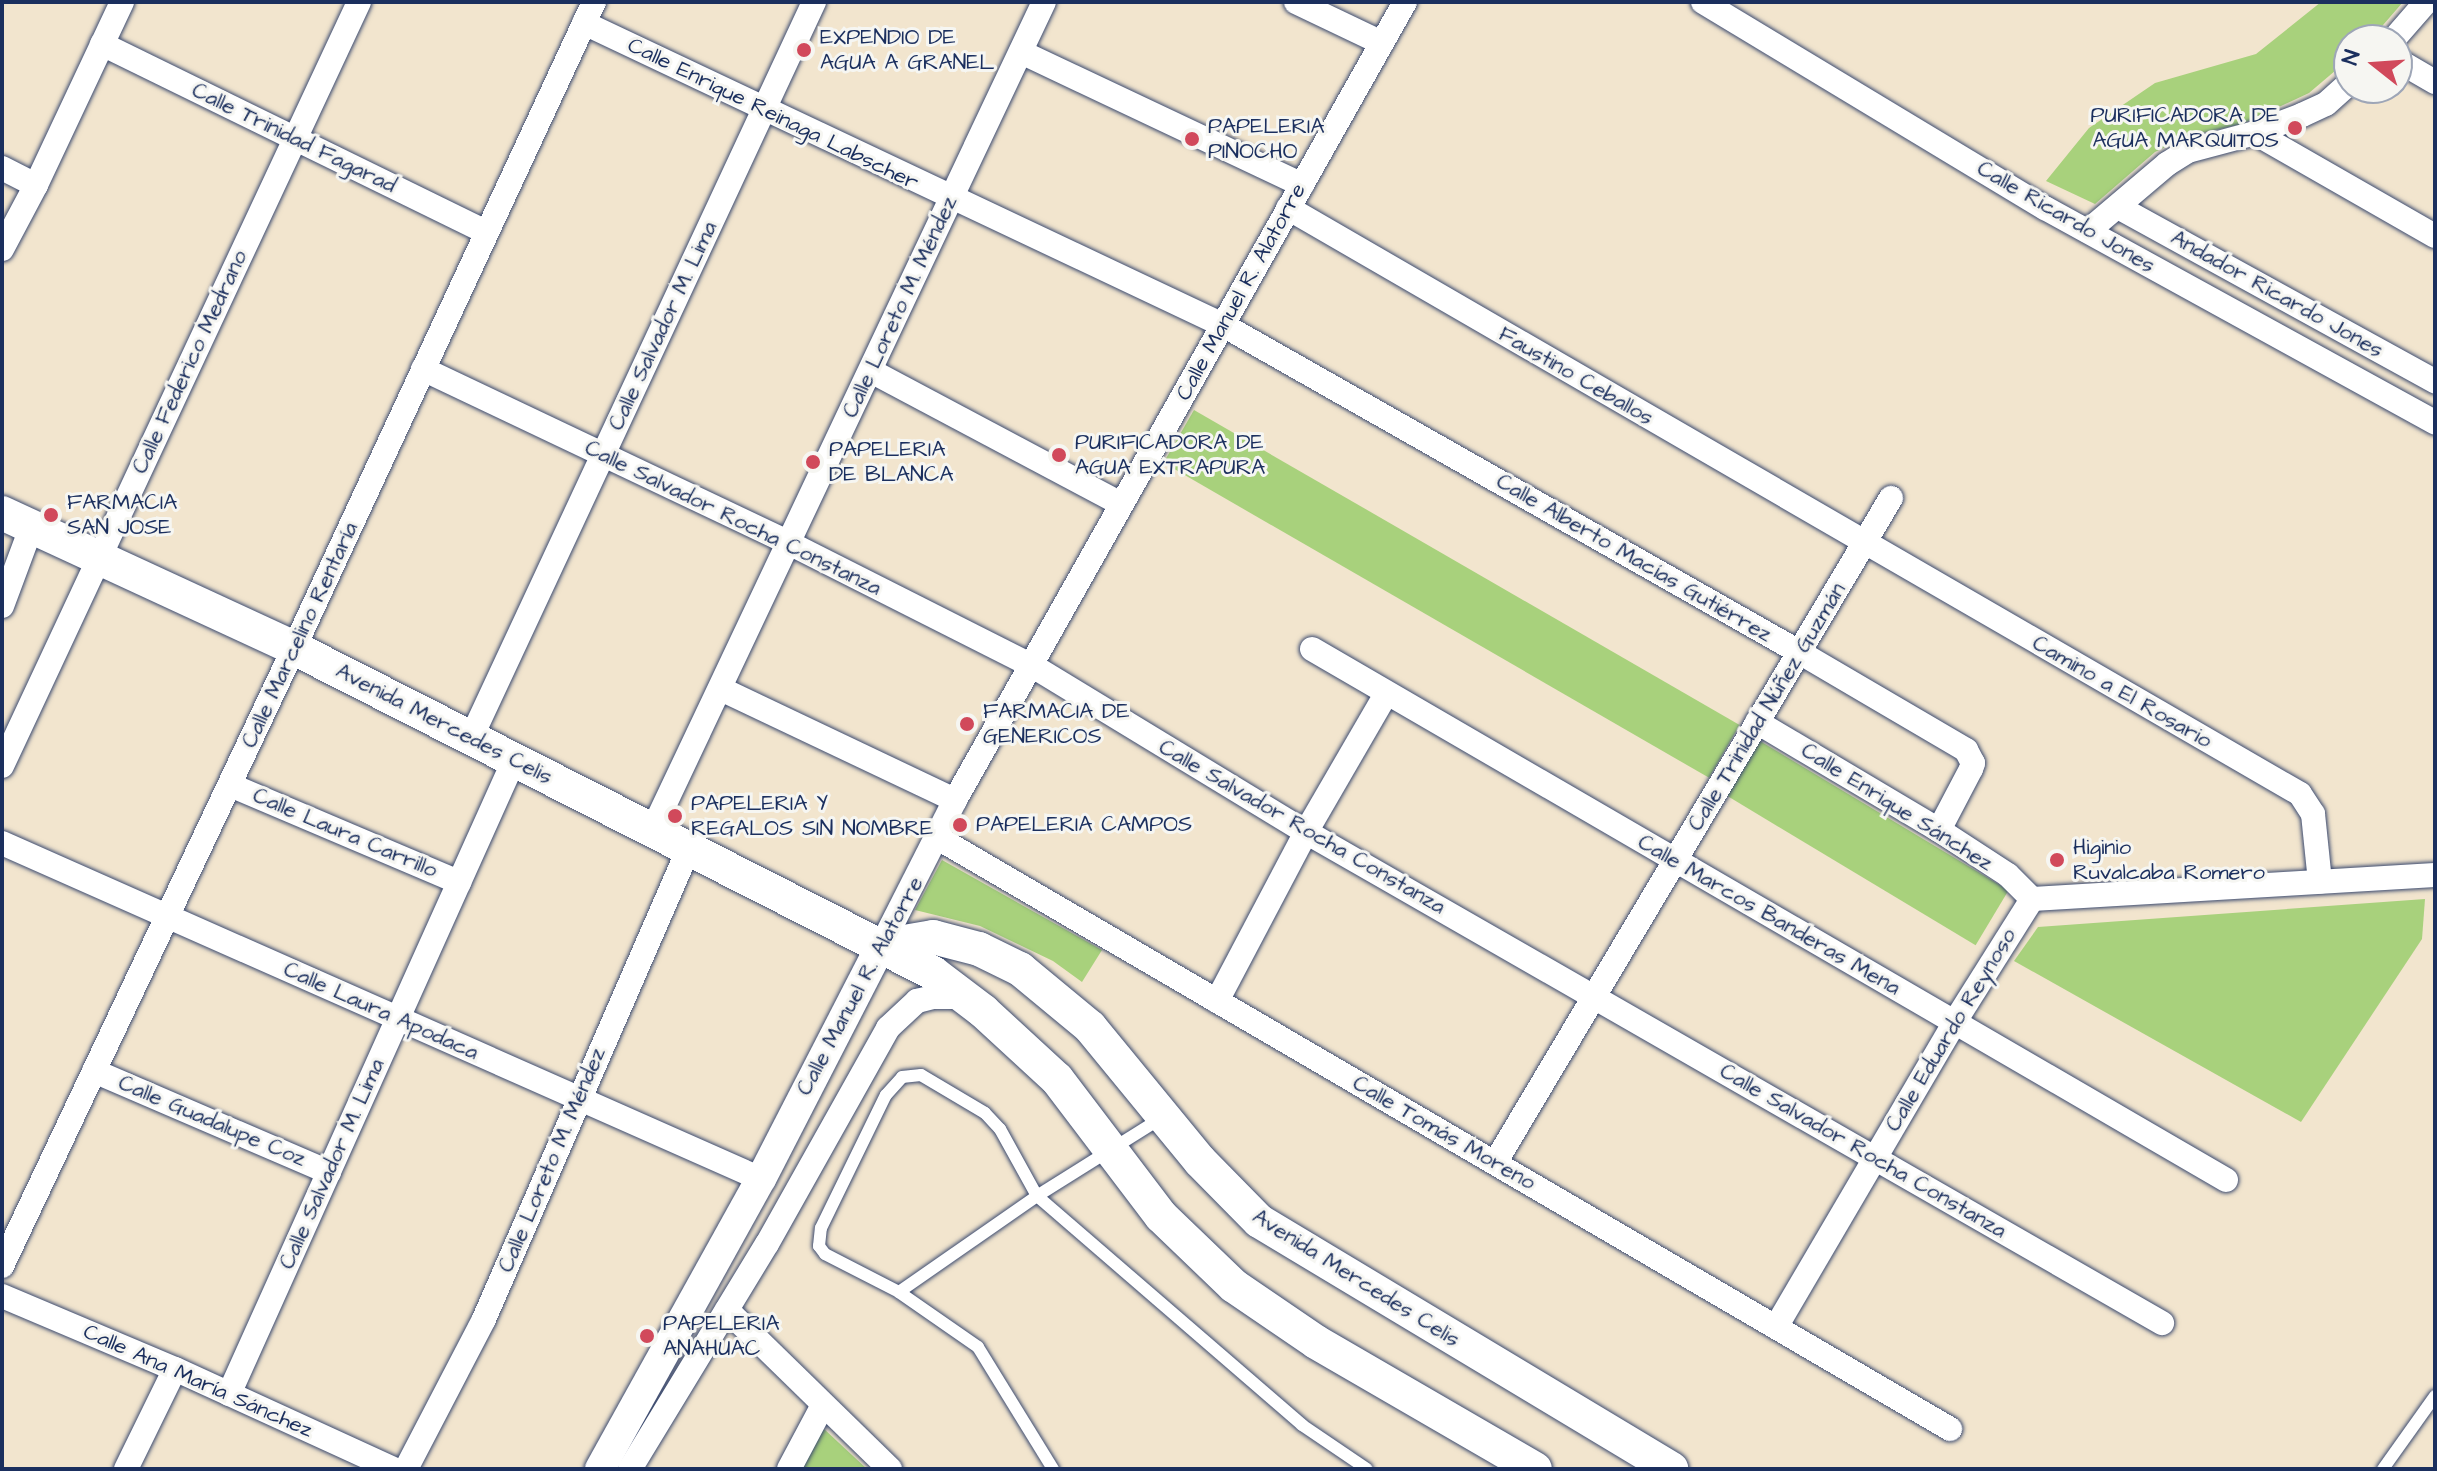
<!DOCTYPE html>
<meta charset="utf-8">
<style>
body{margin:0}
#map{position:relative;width:2437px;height:1471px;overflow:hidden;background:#f2e5ce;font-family:"Architects Daughter",sans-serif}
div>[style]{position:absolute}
.green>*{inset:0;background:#a8d17c;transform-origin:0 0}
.roads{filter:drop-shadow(0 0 2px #3b4a6f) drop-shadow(0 0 2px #3b4a6f)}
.service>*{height:12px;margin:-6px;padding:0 6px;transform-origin:6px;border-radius:6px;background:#fff}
.minor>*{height:24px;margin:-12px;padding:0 12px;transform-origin:12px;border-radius:12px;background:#fff}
.tertiary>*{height:30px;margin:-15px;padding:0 15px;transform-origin:15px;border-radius:15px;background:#fff}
.secondary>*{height:34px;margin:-17px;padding:0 17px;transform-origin:17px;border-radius:17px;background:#fff}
.dots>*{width:22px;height:22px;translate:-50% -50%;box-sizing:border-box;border:4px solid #f6f6f2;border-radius:50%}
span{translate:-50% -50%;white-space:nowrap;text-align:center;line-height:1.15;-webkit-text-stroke:6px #f6f6f2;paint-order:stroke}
.poi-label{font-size:22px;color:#1b2f5e}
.left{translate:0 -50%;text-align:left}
.right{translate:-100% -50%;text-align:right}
.street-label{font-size:22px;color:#1b2f5e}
.frame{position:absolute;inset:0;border:4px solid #1b2f5e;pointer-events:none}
.north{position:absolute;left:2333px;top:24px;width:80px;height:80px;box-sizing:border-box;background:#f6f6f2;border:2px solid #9ea6b7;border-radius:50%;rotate:287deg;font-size:22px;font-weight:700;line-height:32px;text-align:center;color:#1b2f5e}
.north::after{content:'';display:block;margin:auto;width:28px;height:36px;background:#d1495b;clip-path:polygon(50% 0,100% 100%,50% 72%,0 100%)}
</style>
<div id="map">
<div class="green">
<div style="clip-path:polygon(2321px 2px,2403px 2px,2370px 40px,2349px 40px,2349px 59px,2309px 93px,2242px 124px,2188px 136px,2155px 152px,2095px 204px,2046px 181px,2089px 128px,2155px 83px,2256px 54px)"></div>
<div style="left:1194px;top:410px;width:630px;height:61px;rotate:30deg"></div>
<div style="left:1760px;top:741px;width:290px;height:64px;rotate:31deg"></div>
<div style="clip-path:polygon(942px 860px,1102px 950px,1082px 982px,1053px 961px,980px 926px,915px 910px)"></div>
<div style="clip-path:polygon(2425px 899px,2422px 939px,2301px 1122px,2014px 961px,2038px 927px)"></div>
<div style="clip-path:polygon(823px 1428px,867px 1469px,800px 1469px)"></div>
</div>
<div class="roads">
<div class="service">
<div style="left:899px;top:1292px;width:168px;rotate:-34.8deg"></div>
<div style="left:1037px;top:1196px;width:149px;rotate:-32.1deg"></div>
<div style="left:1053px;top:1469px;width:143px;rotate:-121.6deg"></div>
<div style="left:978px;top:1347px;width:96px;rotate:-145.2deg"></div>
<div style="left:899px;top:1292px;width:83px;rotate:-152.8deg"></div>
<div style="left:825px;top:1254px;width:10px;rotate:-127deg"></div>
<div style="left:819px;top:1246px;width:18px;rotate:-84deg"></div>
<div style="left:821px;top:1228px;width:148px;rotate:-64deg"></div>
<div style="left:886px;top:1095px;width:24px;rotate:-48deg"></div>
<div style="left:902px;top:1077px;width:19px;rotate:-6deg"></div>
<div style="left:921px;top:1075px;width:74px;rotate:30.7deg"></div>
<div style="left:985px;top:1113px;width:22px;rotate:47deg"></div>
<div style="left:1000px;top:1129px;width:77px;rotate:61.1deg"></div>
<div style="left:1037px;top:1196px;width:350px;rotate:40.8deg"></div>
<div style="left:1302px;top:1425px;width:78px;rotate:34.1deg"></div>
<div style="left:2383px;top:1469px;width:90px;rotate:-54.5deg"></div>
</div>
<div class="minor">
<div style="left:1296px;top:2px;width:95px;rotate:25.5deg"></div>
<div style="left:1703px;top:2px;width:399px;rotate:31.1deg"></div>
<div style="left:2045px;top:208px;width:445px;rotate:28.8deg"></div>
<div style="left:584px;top:23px;width:707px;rotate:25.3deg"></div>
<div style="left:1223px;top:325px;width:662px;rotate:29.58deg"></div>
<div style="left:1799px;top:652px;width:194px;rotate:30.4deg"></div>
<div style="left:1966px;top:750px;width:15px;rotate:62deg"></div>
<div style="left:1973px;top:763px;width:6px;rotate:108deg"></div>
<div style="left:1971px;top:769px;width:69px;rotate:117.7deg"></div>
<div style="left:2393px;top:40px;width:50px;rotate:-49deg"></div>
<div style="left:102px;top:44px;width:428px;rotate:26.1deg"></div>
<div style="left:1021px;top:52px;width:311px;rotate:25.3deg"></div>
<div style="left:2397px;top:60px;width:44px;rotate:30.1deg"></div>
<div style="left:2255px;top:133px;width:207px;rotate:29.8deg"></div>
<div style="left:2px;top:168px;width:38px;rotate:27deg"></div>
<div style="left:2118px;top:207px;width:362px;rotate:28.8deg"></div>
<div style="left:1288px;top:208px;width:1169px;rotate:30.07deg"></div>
<div style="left:2300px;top:794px;width:24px;rotate:57deg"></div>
<div style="left:2313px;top:814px;width:68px;rotate:84.1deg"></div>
<div style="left:2088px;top:231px;width:104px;rotate:-40.3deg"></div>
<div style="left:2167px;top:164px;width:25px;rotate:-32deg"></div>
<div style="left:2188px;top:151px;width:69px;rotate:-15deg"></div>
<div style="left:2255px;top:133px;width:50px;rotate:-21deg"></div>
<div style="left:2302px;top:115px;width:26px;rotate:-25deg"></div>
<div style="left:2326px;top:104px;width:31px;rotate:-42deg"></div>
<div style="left:2px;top:249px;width:72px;rotate:-62deg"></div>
<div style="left:36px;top:185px;width:202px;rotate:-64.8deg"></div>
<div style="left:423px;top:369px;width:405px;rotate:25.4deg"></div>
<div style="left:789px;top:543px;width:271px;rotate:26.8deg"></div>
<div style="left:1031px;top:665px;width:322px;rotate:31.3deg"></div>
<div style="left:1306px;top:832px;width:987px;rotate:29.84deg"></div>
<div style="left:871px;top:371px;width:283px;rotate:28deg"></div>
<div style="left:2px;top:606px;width:83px;rotate:-69.6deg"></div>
<div style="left:1312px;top:649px;width:1057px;rotate:30.15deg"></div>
<div style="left:721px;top:689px;width:259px;rotate:25.4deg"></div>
<div style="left:1757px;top:722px;width:212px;rotate:30.7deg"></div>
<div style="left:1939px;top:830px;width:82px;rotate:33.1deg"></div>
<div style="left:2008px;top:875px;width:34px;rotate:45deg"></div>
<div style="left:471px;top:738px;width:812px;rotate:-65.01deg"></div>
<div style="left:2px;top:766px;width:843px;rotate:-64.95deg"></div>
<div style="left:230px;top:785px;width:249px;rotate:23deg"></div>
<div style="left:653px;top:829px;width:915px;rotate:-64.7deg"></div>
<div style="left:938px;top:838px;width:1172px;rotate:30.28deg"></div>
<div style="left:2px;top:843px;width:830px;rotate:23.88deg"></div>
<div style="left:2032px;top:899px;width:404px;rotate:-3.4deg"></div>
<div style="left:881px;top:946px;width:164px;rotate:-63.1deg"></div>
<div style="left:955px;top:800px;width:916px;rotate:-60.58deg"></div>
<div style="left:1217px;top:1001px;width:191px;rotate:-62.2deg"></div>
<div style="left:1306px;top:832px;width:160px;rotate:-59.9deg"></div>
<div style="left:94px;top:1071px;width:256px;rotate:23.3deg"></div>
<div style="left:1495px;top:1163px;width:774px;rotate:-59.23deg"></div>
<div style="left:2px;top:1266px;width:684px;rotate:-64.71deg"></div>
<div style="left:294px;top:648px;width:712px;rotate:-65.09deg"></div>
<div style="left:2px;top:1296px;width:188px;rotate:22.9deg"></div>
<div style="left:175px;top:1369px;width:240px;rotate:24.6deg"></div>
<div style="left:727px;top:1310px;width:228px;rotate:44.3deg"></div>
<div style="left:1776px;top:1327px;width:352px;rotate:-59.6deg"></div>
<div style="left:1954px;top:1023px;width:146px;rotate:-57.8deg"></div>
<div style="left:229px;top:1394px;width:695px;rotate:-65.79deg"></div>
<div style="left:126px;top:1469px;width:111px;rotate:-63.9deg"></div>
<div style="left:406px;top:1469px;width:169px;rotate:-62.5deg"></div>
<div style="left:484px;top:1319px;width:514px;rotate:-66.48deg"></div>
<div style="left:630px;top:1469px;width:263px;rotate:-58.7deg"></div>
<div style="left:767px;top:1244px;width:248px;rotate:-60.7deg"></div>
<div style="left:888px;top:1028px;width:40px;rotate:-43deg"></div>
<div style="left:917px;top:1001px;width:16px;rotate:-14deg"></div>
<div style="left:933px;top:997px;width:32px"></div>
<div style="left:789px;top:1469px;width:72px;rotate:-62deg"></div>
</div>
<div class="tertiary">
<div style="left:600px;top:1469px;width:332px;rotate:-61deg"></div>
<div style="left:761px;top:1179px;width:262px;rotate:-62.8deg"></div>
</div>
<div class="secondary">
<div style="left:2px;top:513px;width:322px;rotate:24.8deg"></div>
<div style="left:294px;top:648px;width:717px;rotate:26.96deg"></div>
<div style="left:933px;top:973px;width:63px;rotate:37.2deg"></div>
<div style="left:983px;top:1011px;width:100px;rotate:42.6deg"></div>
<div style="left:1057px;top:1079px;width:172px;rotate:52.8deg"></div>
<div style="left:1161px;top:1216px;width:101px;rotate:43.8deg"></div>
<div style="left:1234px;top:1286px;width:99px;rotate:34.3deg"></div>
<div style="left:1316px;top:1342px;width:253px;rotate:30.1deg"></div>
<div style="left:881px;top:946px;width:53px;rotate:-9.8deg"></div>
<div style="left:933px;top:937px;width:48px;rotate:14.6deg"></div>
<div style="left:979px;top:949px;width:46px;rotate:26deg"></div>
<div style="left:1020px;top:969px;width:91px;rotate:39.6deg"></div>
<div style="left:1090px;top:1027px;width:173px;rotate:50.6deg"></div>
<div style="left:1200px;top:1161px;width:84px;rotate:45.5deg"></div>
<div style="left:1259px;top:1221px;width:481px;rotate:31deg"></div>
</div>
</div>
<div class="dots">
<div style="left:804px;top:50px;background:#d1495b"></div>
<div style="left:2295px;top:128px;background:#d1495b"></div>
<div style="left:1192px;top:139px;background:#d1495b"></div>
<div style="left:1059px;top:455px;background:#d1495b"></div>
<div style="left:813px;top:462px;background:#d1495b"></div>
<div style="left:51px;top:515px;background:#d1495b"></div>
<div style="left:967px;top:724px;background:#d1495b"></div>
<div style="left:675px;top:816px;background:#d1495b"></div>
<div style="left:960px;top:825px;background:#d1495b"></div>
<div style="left:2057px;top:860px;background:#d1495b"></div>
<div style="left:647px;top:1336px;background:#d1495b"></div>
</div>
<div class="poi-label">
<span class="left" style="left:820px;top:50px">EXPENDIO DE<br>AGUA A GRANEL</span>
<span class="right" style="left:2279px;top:128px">PURIFICADORA DE<br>AGUA MARQUITOS</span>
<span class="left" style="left:1208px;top:139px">PAPELERIA<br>PINOCHO</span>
<span class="left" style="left:1075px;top:455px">PURIFICADORA DE<br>AGUA EXTRAPURA</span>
<span class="left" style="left:829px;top:462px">PAPELERIA<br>DE BLANCA</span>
<span class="left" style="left:67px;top:515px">FARMACIA<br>SAN JOSE</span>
<span class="left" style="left:983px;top:724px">FARMACIA DE<br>GENERICOS</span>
<span class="left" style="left:691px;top:816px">PAPELERIA Y<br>REGALOS SIN NOMBRE</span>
<span class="left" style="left:976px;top:825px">PAPELERIA CAMPOS</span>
<span class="left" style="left:2073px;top:860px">Higinio<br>Ruvalcaba Romero</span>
<span class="left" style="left:663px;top:1336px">PAPELERIA<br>ANAHUAC</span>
</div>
<div class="street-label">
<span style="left:773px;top:114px;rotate:26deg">Calle Enrique Reinaga Labscher</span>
<span style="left:294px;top:138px;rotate:26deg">Calle Trinidad Fagarad</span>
<span style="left:2066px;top:217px;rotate:30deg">Calle Ricardo Jones</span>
<span style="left:1241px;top:292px;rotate:-61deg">Calle Manuel R. Alatorre</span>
<span style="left:2277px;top:294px;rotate:29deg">Andador Ricardo Jones</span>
<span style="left:900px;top:307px;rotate:-65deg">Calle Loreto M. Méndez</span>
<span style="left:663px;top:326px;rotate:-65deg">Calle Salvador M. Lima</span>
<span style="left:190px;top:362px;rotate:-65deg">Calle Federico Medrano</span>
<span style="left:1576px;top:376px;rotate:30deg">Faustino Ceballos</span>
<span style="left:733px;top:518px;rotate:26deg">Calle Salvador Rocha Constanza</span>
<span style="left:1634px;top:558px;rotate:30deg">Calle Alberto Macías Gutiérrez</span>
<span style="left:300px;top:635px;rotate:-65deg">Calle Marcelino Rentaría</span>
<span style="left:2122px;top:692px;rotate:30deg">Camino a El Rosario</span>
<span style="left:1767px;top:707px;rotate:-59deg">Calle Trinidad Núñez Guzmán</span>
<span style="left:444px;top:724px;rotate:27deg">Avenida Mercedes Celis</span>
<span style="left:1897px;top:807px;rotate:32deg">Calle Enrique Sánchez</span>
<span style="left:1302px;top:827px;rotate:30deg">Calle Salvador Rocha Constanza</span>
<span style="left:345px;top:833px;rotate:23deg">Calle Laura Carrillo</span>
<span style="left:1769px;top:915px;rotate:30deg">Calle Marcos Banderas Mena</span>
<span style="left:860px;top:986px;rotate:-62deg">Calle Manuel R. Alatorre</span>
<span style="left:381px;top:1011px;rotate:24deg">Calle Laura Apodaca</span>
<span style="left:1951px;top:1030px;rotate:-59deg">Calle Eduardo Reynoso</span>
<span style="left:212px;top:1121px;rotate:23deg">Calle Guadalupe Coz</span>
<span style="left:1444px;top:1133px;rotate:30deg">Calle Tomás Moreno</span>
<span style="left:1863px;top:1151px;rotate:30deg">Calle Salvador Rocha Constanza</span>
<span style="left:552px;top:1160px;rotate:-67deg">Calle Loreto M. Méndez</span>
<span style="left:332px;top:1164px;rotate:-66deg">Calle Salvador M. Lima</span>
<span style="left:1356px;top:1278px;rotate:32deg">Avenida Mercedes Celis</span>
<span style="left:198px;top:1381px;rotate:24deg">Calle Ana María Sánchez</span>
</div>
<div class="frame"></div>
<div class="north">N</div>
</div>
